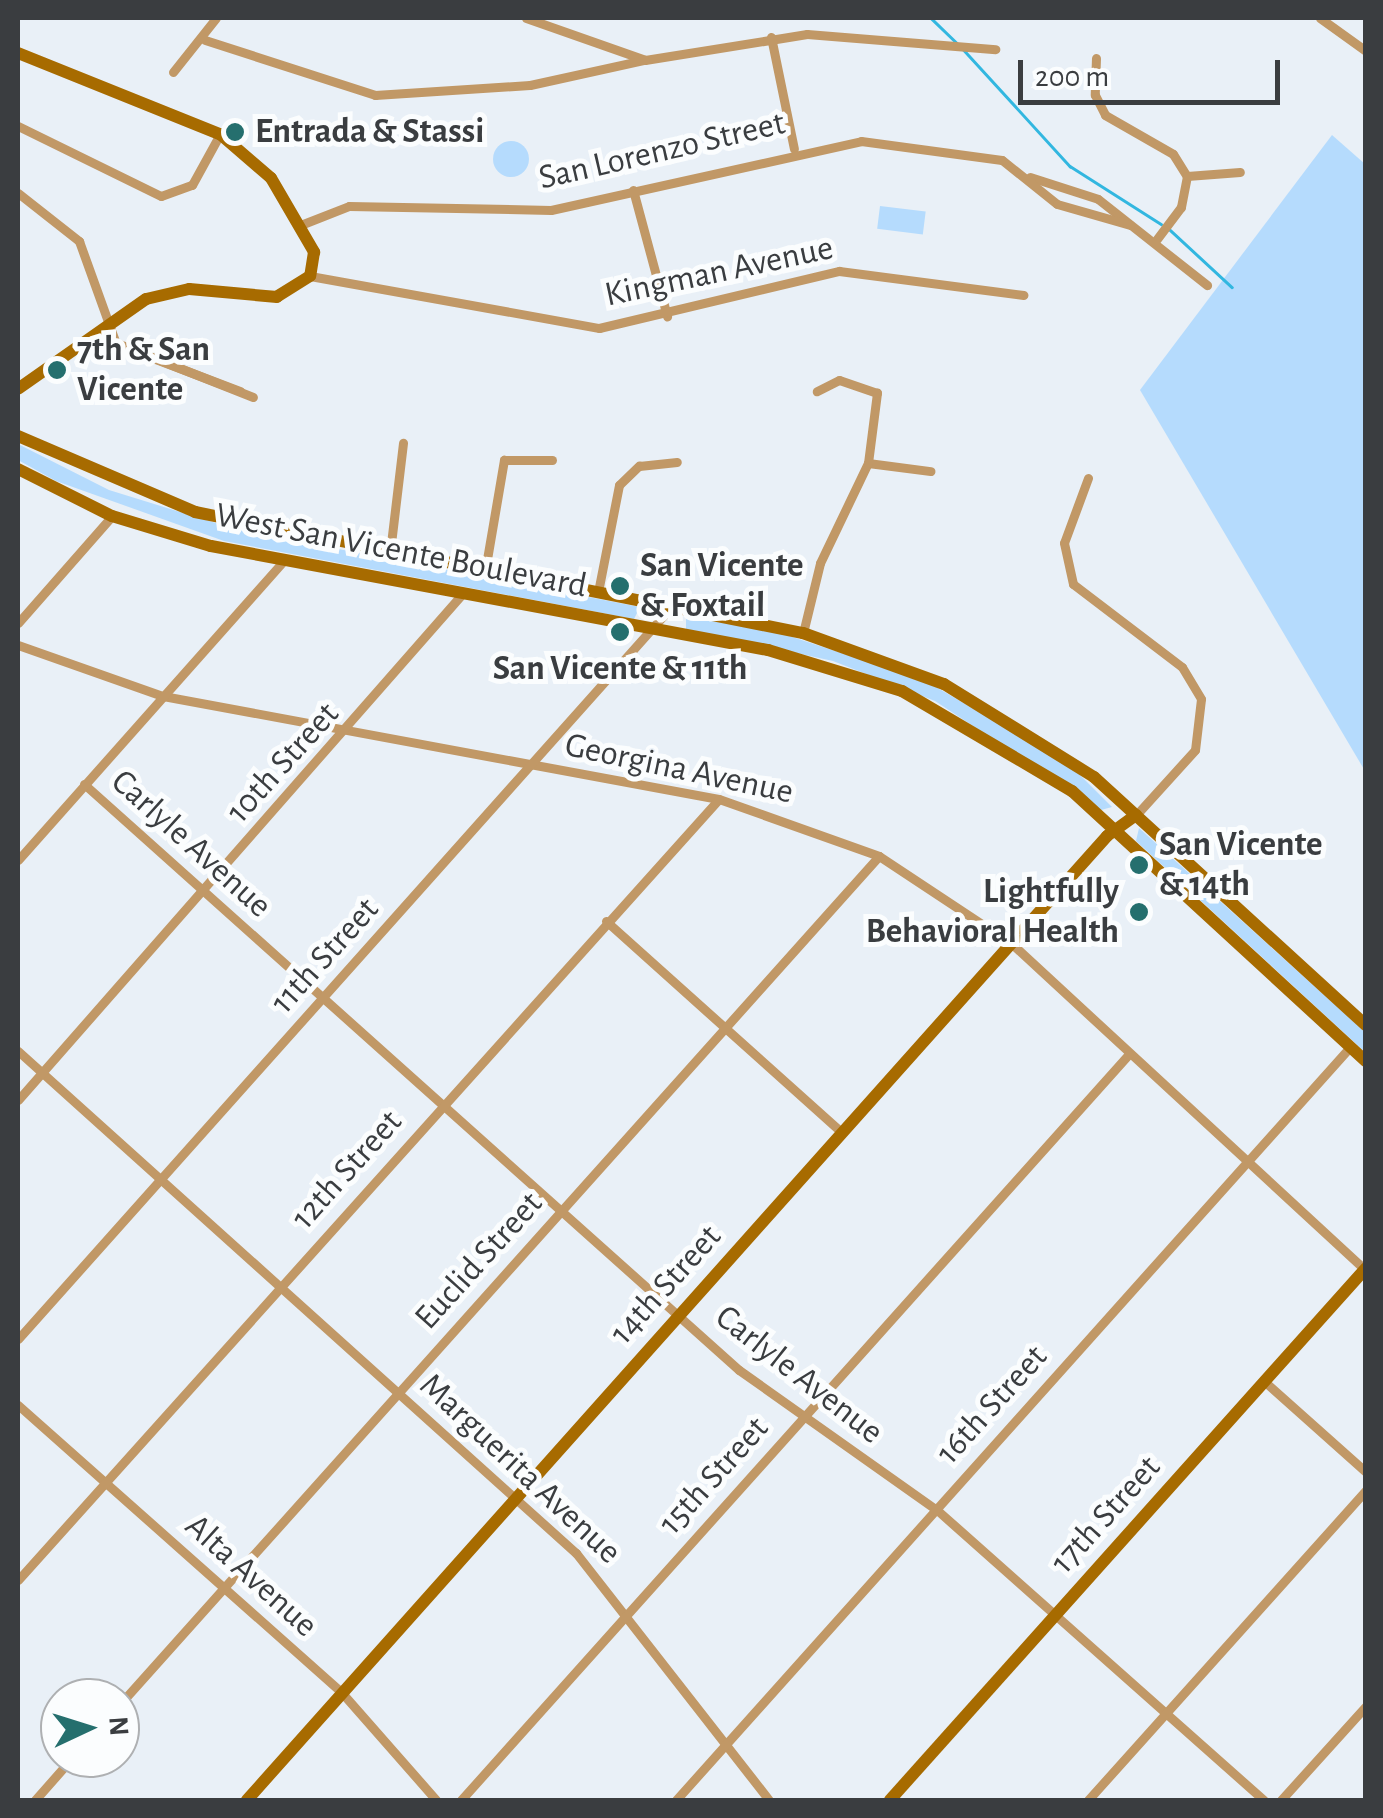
<!DOCTYPE html>
<style>
body{margin:0}
#map{position:relative;width:1383px;height:1818px;overflow:hidden;background:#e9f0f7;font-family:"Alegreya Sans",sans-serif}
div>[style]{position:absolute}
.green>*{inset:0;background:#b5dbfd;transform-origin:0 0}
.round{border-radius:50%}
.stream>*{height:2.5px;margin:-1.25px;padding:0 1.25px;transform-origin:1.25px;border-radius:1.25px;background:#32b7e0}
.street>*{height:9px;margin:-4.5px;padding:0 4.5px;transform-origin:4.5px;border-radius:4.5px;background:#c19866}
.secondary>*{height:12px;margin:-6px;padding:0 6px;transform-origin:6px;border-radius:6px;background:#a76b00}
.dots>*{width:28px;height:28px;translate:-50% -50%;box-sizing:border-box;border:5px solid #fbfdfe;border-radius:50%}
span{translate:-50% -50%;white-space:nowrap;text-align:center;line-height:1.15;-webkit-text-stroke:10px #fbfdfe;paint-order:stroke}
.poi-label{font-size:35px;color:#3a3d40;font-weight:700}
.left{translate:0 -50%;text-align:left}
.right{translate:-100% -50%;text-align:right}
.street-label{font-size:35px;color:#3a3d40}
.frame{position:absolute;inset:0;border:20px solid #3a3d40;pointer-events:none}
.north{position:absolute;left:40px;top:1678px;width:100px;height:100px;box-sizing:border-box;background:#fbfdfe;border:2px solid #aeb0b2;border-radius:50%;rotate:86deg;font-size:28px;font-weight:700;line-height:40px;text-align:center;color:#3a3d40}
.north::after{content:'';display:block;margin:auto;width:35px;height:45px;background:#256f6e;clip-path:polygon(50% 0,100% 100%,50% 72%,0 100%)}
.scale{position:absolute;left:1018px;top:60px;width:262px;height:45px;box-sizing:border-box;border:5px solid #3a3d40;border-top:0;padding-left:12px;font-size:30px;line-height:35px;white-space:nowrap;color:#3a3d40;-webkit-text-stroke:8px #fbfdfe;paint-order:stroke}
</style>
<div id="map">
<div class="green">
<div style="clip-path:polygon(1332px 135px,1365px 164px,1365px 771px,1140px 390px)"></div>
<div class="round" style="left:493px;top:141px;width:36px;height:36px"></div>
<div style="left:880px;top:206px;width:46px;height:23px;rotate:7deg"></div>
<div style="clip-path:polygon(18px 444px,109px 490px,235px 529px,640px 607px,634px 619px,224px 541px,56px 481px,18px 460px)"></div>
<div style="clip-path:polygon(686px 616px,771px 630px,924px 680px,1070px 765px,1112px 807px,1101px 810px,935px 701px,833px 661px,686px 629px)"></div>
<div style="clip-path:polygon(1139px 828px,1365px 1032px,1365px 1052px,1136px 841px)"></div>
</div>
<div class="stream">
<div style="left:931px;top:18px;width:36px;rotate:44deg"></div>
<div style="left:963px;top:49px;width:159px;rotate:47.6deg"></div>
<div style="left:1070px;top:166px;width:108px;rotate:32.5deg"></div>
<div style="left:1168px;top:228px;width:87px;rotate:42.7deg"></div>
</div>
<div class="street">
<div style="left:526px;top:18px;width:126px;rotate:19.4deg"></div>
<div style="left:645px;top:60px;width:164px;rotate:-9.1deg"></div>
<div style="left:807px;top:34px;width:189px;rotate:4.6deg"></div>
<div style="left:1320px;top:18px;width:57px;rotate:35.7deg"></div>
<div style="left:771px;top:37px;width:114px;rotate:78.4deg"></div>
<div style="left:205px;top:40px;width:179px;rotate:17.9deg"></div>
<div style="left:375px;top:95px;width:155px;rotate:-3.7deg"></div>
<div style="left:530px;top:85px;width:117px;rotate:-12.4deg"></div>
<div style="left:1096px;top:58px;width:37px;rotate:92deg"></div>
<div style="left:1095px;top:95px;width:22px;rotate:63deg"></div>
<div style="left:1105px;top:115px;width:78px;rotate:29.8deg"></div>
<div style="left:1173px;top:154px;width:26px;rotate:58deg"></div>
<div style="left:1187px;top:176px;width:32px;rotate:101deg"></div>
<div style="left:1181px;top:207px;width:40px;rotate:127deg"></div>
<div style="left:173px;top:72px;width:69px;rotate:-51.5deg"></div>
<div style="left:18px;top:126px;width:159px;rotate:26.1deg"></div>
<div style="left:161px;top:196px;width:33px;rotate:-20deg"></div>
<div style="left:192px;top:185px;width:58px;rotate:-61.2deg"></div>
<div style="left:1187px;top:176px;width:53px;rotate:-4.3deg"></div>
<div style="left:1030px;top:177px;width:71px;rotate:17.9deg"></div>
<div style="left:1098px;top:199px;width:139px;rotate:38.3deg"></div>
<div style="left:633px;top:190px;width:131px;rotate:74.9deg"></div>
<div style="left:18px;top:193px;width:78px;rotate:38.2deg"></div>
<div style="left:79px;top:241px;width:109px;rotate:70.2deg"></div>
<div style="left:116px;top:344px;width:133px;rotate:20.8deg"></div>
<div style="left:303px;top:224px;width:49px;rotate:-21.4deg"></div>
<div style="left:349px;top:206px;width:202px;rotate:1.1deg"></div>
<div style="left:551px;top:210px;width:318px;rotate:-12.5deg"></div>
<div style="left:861px;top:141px;width:142px;rotate:7.7deg"></div>
<div style="left:1002px;top:160px;width:70px;rotate:38.7deg"></div>
<div style="left:1057px;top:204px;width:76px;rotate:16deg"></div>
<div style="left:310px;top:276px;width:294px;rotate:10.2deg"></div>
<div style="left:599px;top:328px;width:247px;rotate:-13.4deg"></div>
<div style="left:839px;top:271px;width:186px;rotate:7.4deg"></div>
<div style="left:119px;top:344px;width:144px;rotate:21.6deg"></div>
<div style="left:868px;top:463px;width:63px;rotate:7.4deg"></div>
<div style="left:1088px;top:478px;width:69px;rotate:110.3deg"></div>
<div style="left:1064px;top:543px;width:42px;rotate:77.6deg"></div>
<div style="left:1073px;top:584px;width:137px;rotate:37.3deg"></div>
<div style="left:1182px;top:667px;width:37px;rotate:59deg"></div>
<div style="left:1201px;top:699px;width:51px;rotate:96.7deg"></div>
<div style="left:1195px;top:750px;width:88px;rotate:132.2deg"></div>
<div style="left:390px;top:552px;width:110px;rotate:-83.2deg"></div>
<div style="left:485px;top:571px;width:113px;rotate:-80.3deg"></div>
<div style="left:504px;top:460px;width:48px"></div>
<div style="left:598px;top:592px;width:109px;rotate:-78.9deg"></div>
<div style="left:619px;top:485px;width:28px;rotate:-44deg"></div>
<div style="left:639px;top:466px;width:38px;rotate:-6deg"></div>
<div style="left:18px;top:623px;width:142px;rotate:-48.7deg"></div>
<div style="left:803px;top:633px;width:72px;rotate:-76.3deg"></div>
<div style="left:820px;top:563px;width:111px;rotate:-64.4deg"></div>
<div style="left:868px;top:463px;width:71px;rotate:-82.7deg"></div>
<div style="left:877px;top:393px;width:40px;rotate:-161.1deg"></div>
<div style="left:839px;top:380px;width:25px;rotate:153deg"></div>
<div style="left:18px;top:645px;width:154px;rotate:19.4deg"></div>
<div style="left:163px;top:696px;width:565px;rotate:10.5deg"></div>
<div style="left:719px;top:799px;width:170px;rotate:19.6deg"></div>
<div style="left:879px;top:856px;width:159px;rotate:33.5deg"></div>
<div style="left:1012px;top:944px;width:479px;rotate:42.7deg"></div>
<div style="left:84px;top:784px;width:879px;rotate:41.82deg"></div>
<div style="left:739px;top:1370px;width:242px;rotate:35.3deg"></div>
<div style="left:937px;top:1510px;width:437px;rotate:41.6deg"></div>
<div style="left:18px;top:860px;width:400px;rotate:-48.4deg"></div>
<div style="left:606px;top:921px;width:317px;rotate:41.9deg"></div>
<div style="left:18px;top:1051px;width:751px;rotate:41.98deg"></div>
<div style="left:576px;top:1553px;width:313px;rotate:52deg"></div>
<div style="left:18px;top:1100px;width:675px;rotate:-48.73deg"></div>
<div style="left:18px;top:1339px;width:981px;rotate:-48.26deg"></div>
<div style="left:1265px;top:1382px;width:135px;rotate:41.7deg"></div>
<div style="left:18px;top:1405px;width:435px;rotate:41.6deg"></div>
<div style="left:343px;top:1694px;width:141px;rotate:48.7deg"></div>
<div style="left:18px;top:1580px;width:1049px;rotate:-48.09deg"></div>
<div style="left:120px;top:1704px;width:1138px;rotate:-48.17deg"></div>
<div style="left:35px;top:1800px;width:56px;rotate:-48.6deg"></div>
<div style="left:461px;top:1800px;width:1001px;rotate:-48.16deg"></div>
<div style="left:676px;top:1800px;width:1011px;rotate:-48.17deg"></div>
<div style="left:1088px;top:1800px;width:416px;rotate:-48.1deg"></div>
<div style="left:1281px;top:1800px;width:127px;rotate:-47.9deg"></div>
</div>
<div class="secondary">
<div style="left:18px;top:53px;width:218px;rotate:21.9deg"></div>
<div style="left:220px;top:134px;width:67px;rotate:40.8deg"></div>
<div style="left:271px;top:178px;width:86px;rotate:59.8deg"></div>
<div style="left:314px;top:252px;width:24px;rotate:99deg"></div>
<div style="left:310px;top:276px;width:39px;rotate:148deg"></div>
<div style="left:277px;top:297px;width:88px;rotate:-174.8deg"></div>
<div style="left:189px;top:289px;width:44px;rotate:166.9deg"></div>
<div style="left:146px;top:299px;width:156px;rotate:144.9deg"></div>
<div style="left:18px;top:436px;width:193px;rotate:23.2deg"></div>
<div style="left:195px;top:512px;width:620px;rotate:11.26deg"></div>
<div style="left:803px;top:633px;width:150px;rotate:19.9deg"></div>
<div style="left:944px;top:684px;width:176px;rotate:31.8deg"></div>
<div style="left:1094px;top:777px;width:368px;rotate:42.4deg"></div>
<div style="left:18px;top:469px;width:105px;rotate:26.6deg"></div>
<div style="left:112px;top:516px;width:103px;rotate:16.9deg"></div>
<div style="left:211px;top:546px;width:567px;rotate:10.58deg"></div>
<div style="left:768px;top:650px;width:140px;rotate:17deg"></div>
<div style="left:902px;top:691px;width:197px;rotate:30.5deg"></div>
<div style="left:1072px;top:791px;width:399px;rotate:42.6deg"></div>
<div style="left:247px;top:1800px;width:1292px;rotate:-48.26deg"></div>
<div style="left:1107px;top:836px;width:36px;rotate:-36deg"></div>
<div style="left:890px;top:1800px;width:714px;rotate:-48.18deg"></div>
</div>
<div class="dots">
<div style="left:235px;top:132px;background:#256f6e"></div>
<div style="left:57px;top:370px;background:#256f6e"></div>
<div style="left:620px;top:586px;background:#256f6e"></div>
<div style="left:620px;top:632px;background:#256f6e"></div>
<div style="left:1139px;top:865px;background:#256f6e"></div>
<div style="left:1139px;top:912px;background:#256f6e"></div>
</div>
<div class="poi-label">
<span class="left" style="left:255px;top:132px">Entrada &amp; Stassi</span>
<span class="left" style="left:77px;top:370px">7th &amp; San<br>Vicente</span>
<span class="left" style="left:640px;top:586px">San Vicente<br>&amp; Foxtail</span>
<span style="left:620px;top:669px">San Vicente &amp; 11th</span>
<span class="left" style="left:1159px;top:865px">San Vicente<br>&amp; 14th</span>
<span class="right" style="left:1119px;top:912px">Lightfully<br>Behavioral Health</span>
</div>
<div class="street-label">
<span style="left:662px;top:151px;rotate:-13deg">San Lorenzo Street</span>
<span style="left:719px;top:272px;rotate:-12deg">Kingman Avenue</span>
<span style="left:401px;top:551px;rotate:11deg">West San Vicente Boulevard</span>
<span style="left:283px;top:763px;rotate:-48deg">10th Street</span>
<span style="left:679px;top:769px;rotate:12deg">Georgina Avenue</span>
<span style="left:191px;top:844px;rotate:42deg">Carlyle Avenue</span>
<span style="left:325px;top:956px;rotate:-48deg">11th Street</span>
<span style="left:347px;top:1170px;rotate:-48deg">12th Street</span>
<span style="left:479px;top:1261px;rotate:-48deg">Euclid Street</span>
<span style="left:666px;top:1285px;rotate:-48deg">14th Street</span>
<span style="left:799px;top:1375px;rotate:38deg">Carlyle Avenue</span>
<span style="left:992px;top:1405px;rotate:-48deg">16th Street</span>
<span style="left:520px;top:1469px;rotate:43deg">Marguerita Avenue</span>
<span style="left:714px;top:1476px;rotate:-48deg">15th Street</span>
<span style="left:1106px;top:1515px;rotate:-48deg">17th Street</span>
<span style="left:251px;top:1576px;rotate:42deg">Alta Avenue</span>
</div>
<div class="frame"></div>
<div class="north">N</div>
<div class="scale">200 m</div>
</div>
